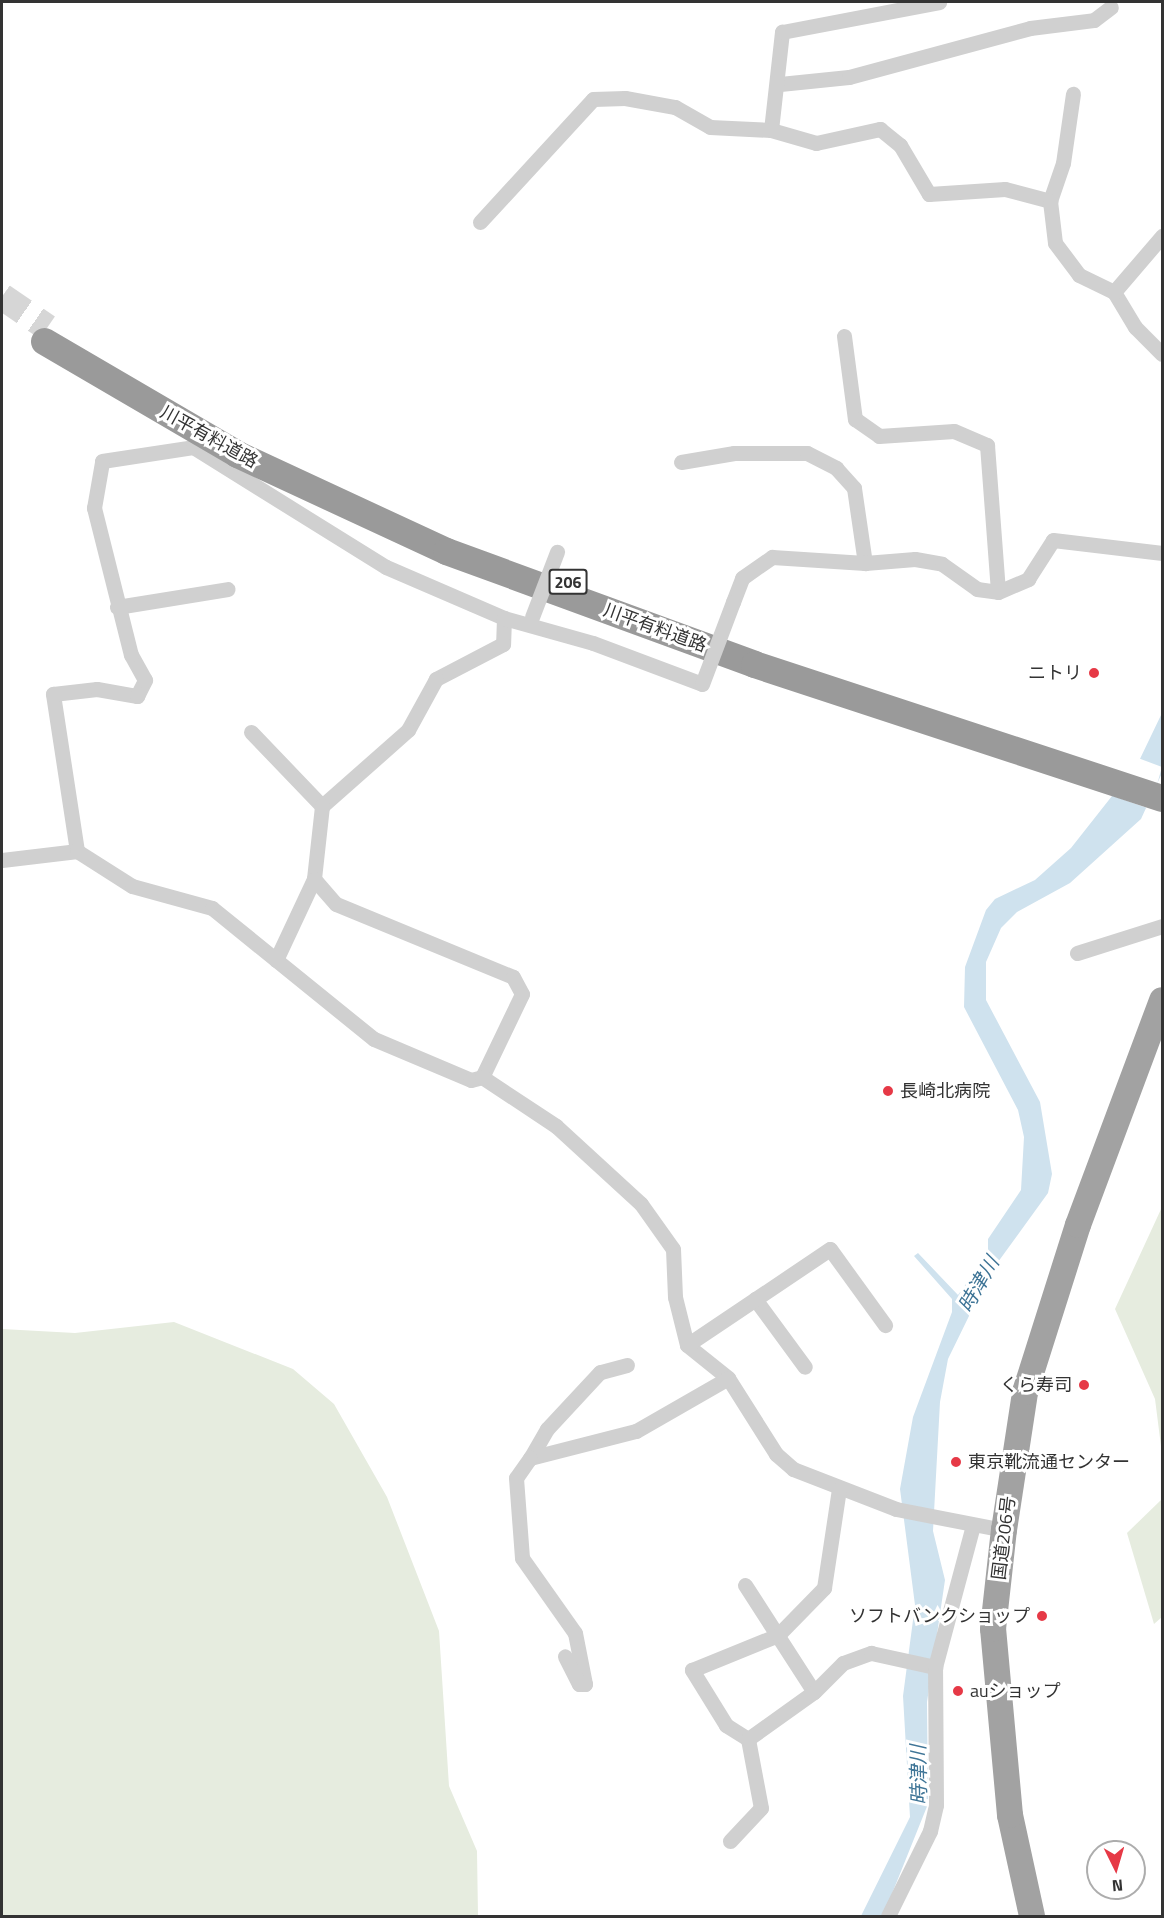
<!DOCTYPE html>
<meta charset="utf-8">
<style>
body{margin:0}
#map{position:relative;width:1164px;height:1918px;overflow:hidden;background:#fff;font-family:"Titillium Web","Noto Sans JP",sans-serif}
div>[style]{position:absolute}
.green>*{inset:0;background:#e6ecdf}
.water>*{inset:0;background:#cfe2ee}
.pier>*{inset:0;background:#fff}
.motorway-tunnel>*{height:27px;margin-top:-13.5px;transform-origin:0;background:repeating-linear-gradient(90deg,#d6d6d6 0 27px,transparent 0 41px)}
.minor>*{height:15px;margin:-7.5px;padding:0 7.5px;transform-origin:7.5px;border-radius:7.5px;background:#d0d0d0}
.trunk>*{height:26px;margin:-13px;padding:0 13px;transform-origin:13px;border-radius:13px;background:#a2a2a2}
.motorway>*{height:27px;margin:-13.5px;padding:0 13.5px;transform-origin:13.5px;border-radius:13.5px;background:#9a9a9a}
.minor-bridge>*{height:15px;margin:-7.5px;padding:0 7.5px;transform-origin:7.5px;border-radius:7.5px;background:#d0d0d0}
.dots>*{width:16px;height:16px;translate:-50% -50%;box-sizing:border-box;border:3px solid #fff;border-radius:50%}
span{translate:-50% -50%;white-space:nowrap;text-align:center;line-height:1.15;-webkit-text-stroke:6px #fff;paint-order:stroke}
.shield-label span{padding:2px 4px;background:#fff;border:2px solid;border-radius:4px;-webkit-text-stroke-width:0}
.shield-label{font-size:16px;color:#333;font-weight:700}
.street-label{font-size:18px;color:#333}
.poi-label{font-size:18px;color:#333}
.right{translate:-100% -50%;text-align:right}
.left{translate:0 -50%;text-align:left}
.water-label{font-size:20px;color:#3f7597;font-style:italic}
.frame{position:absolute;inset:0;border:3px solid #333;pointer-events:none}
.north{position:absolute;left:1086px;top:1840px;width:60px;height:60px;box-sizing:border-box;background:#fff;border:2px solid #adadad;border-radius:50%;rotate:175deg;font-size:16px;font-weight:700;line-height:24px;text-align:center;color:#333}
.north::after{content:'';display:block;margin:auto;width:21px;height:27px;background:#e63946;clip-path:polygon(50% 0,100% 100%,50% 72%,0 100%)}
</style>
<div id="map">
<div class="green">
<div style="clip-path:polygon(1162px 1207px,1162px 1454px,1155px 1399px,1115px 1309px)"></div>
<div style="clip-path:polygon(174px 1322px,293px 1369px,334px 1404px,387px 1497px,439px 1631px,449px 1786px,477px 1851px,478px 1916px,2px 1916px,2px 1329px,75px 1333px)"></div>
<div style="clip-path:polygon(1162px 1499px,1162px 1617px,1154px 1624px,1127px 1533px)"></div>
</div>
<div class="water">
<div style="clip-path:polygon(1162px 713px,1162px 773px,1141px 819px,1070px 883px,1017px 912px,1001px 928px,986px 962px,986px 1000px,1040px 1102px,1052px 1174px,1048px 1193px,990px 1273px,948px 1359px,940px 1402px,933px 1531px,945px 1580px,927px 1702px,928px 1804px,883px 1916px,861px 1916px,910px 1817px,903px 1696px,915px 1605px,900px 1489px,913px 1417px,952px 1312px,952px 1299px,914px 1256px,918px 1253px,958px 1295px,988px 1254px,988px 1239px,1021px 1190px,1024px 1137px,1018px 1110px,964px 1007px,965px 967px,986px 910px,995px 899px,1035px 880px,1071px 848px,1138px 763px)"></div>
</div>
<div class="pier">
<div style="clip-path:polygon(1138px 758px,1162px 767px,1150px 809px,1110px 795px)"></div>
</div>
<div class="motorway-tunnel">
<div style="left:2px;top:296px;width:55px;rotate:34.6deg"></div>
</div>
<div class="minor">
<div style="left:780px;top:84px;width:69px;rotate:-5.8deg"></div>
<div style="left:849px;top:77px;width:188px;rotate:-15.1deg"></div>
<div style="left:1030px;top:28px;width:64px;rotate:-7.1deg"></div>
<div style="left:1094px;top:20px;width:21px;rotate:-37deg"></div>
<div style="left:771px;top:130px;width:99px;rotate:-83.6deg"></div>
<div style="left:782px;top:32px;width:160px;rotate:-10.8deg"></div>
<div style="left:1050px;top:201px;width:40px;rotate:-71.1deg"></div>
<div style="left:1063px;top:163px;width:70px;rotate:-81.8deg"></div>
<div style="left:480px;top:222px;width:167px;rotate:-47.4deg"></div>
<div style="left:593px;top:99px;width:32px;rotate:-2deg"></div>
<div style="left:625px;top:98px;width:51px;rotate:10.2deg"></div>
<div style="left:675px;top:107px;width:40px;rotate:29.7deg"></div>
<div style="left:710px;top:127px;width:61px;rotate:2.8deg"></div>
<div style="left:771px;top:130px;width:47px;rotate:16.1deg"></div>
<div style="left:816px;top:143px;width:66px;rotate:-12.3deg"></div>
<div style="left:880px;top:129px;width:26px;rotate:39deg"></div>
<div style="left:900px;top:145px;width:57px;rotate:59.4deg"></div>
<div style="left:929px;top:194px;width:76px;rotate:-3.8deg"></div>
<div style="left:1005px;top:189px;width:47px;rotate:14.9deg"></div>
<div style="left:1050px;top:201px;width:42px;rotate:83.2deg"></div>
<div style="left:1055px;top:243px;width:40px;rotate:53deg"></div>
<div style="left:1079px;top:275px;width:39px;rotate:26deg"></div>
<div style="left:1114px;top:292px;width:41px;rotate:59deg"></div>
<div style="left:1135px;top:327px;width:38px;rotate:45deg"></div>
<div style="left:1114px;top:292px;width:74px;rotate:-49.4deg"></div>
<div style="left:844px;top:336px;width:84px;rotate:82.5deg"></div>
<div style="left:855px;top:419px;width:29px;rotate:35deg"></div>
<div style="left:879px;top:436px;width:75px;rotate:-3.8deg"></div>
<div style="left:954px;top:431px;width:36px;rotate:23deg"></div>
<div style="left:987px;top:445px;width:147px;rotate:85.7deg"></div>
<div style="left:102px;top:461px;width:92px;rotate:-8.7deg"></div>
<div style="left:193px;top:447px;width:227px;rotate:31.9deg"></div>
<div style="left:386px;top:567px;width:129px;rotate:23.4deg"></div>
<div style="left:504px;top:618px;width:26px;rotate:92deg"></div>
<div style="left:503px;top:644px;width:76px;rotate:152.4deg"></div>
<div style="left:436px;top:679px;width:58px;rotate:118.8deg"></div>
<div style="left:408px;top:730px;width:115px;rotate:138.5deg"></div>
<div style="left:681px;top:462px;width:54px;rotate:-9.6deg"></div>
<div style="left:734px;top:453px;width:73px"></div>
<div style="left:807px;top:453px;width:33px;rotate:27deg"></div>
<div style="left:836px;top:468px;width:27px;rotate:48deg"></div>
<div style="left:854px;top:488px;width:76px;rotate:81.7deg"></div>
<div style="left:733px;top:602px;width:26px;rotate:-69deg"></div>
<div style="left:742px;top:578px;width:37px;rotate:-35deg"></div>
<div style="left:772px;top:557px;width:93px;rotate:3.7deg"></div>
<div style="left:865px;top:563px;width:50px;rotate:-4.6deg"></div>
<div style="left:915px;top:559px;width:27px;rotate:10deg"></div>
<div style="left:942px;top:564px;width:43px;rotate:35.5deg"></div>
<div style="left:977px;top:589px;width:21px;rotate:8deg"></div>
<div style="left:998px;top:592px;width:33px;rotate:-23deg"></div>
<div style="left:1028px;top:579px;width:46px;rotate:-57.3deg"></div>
<div style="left:1053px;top:540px;width:110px;rotate:6.8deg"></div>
<div style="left:117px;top:607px;width:112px;rotate:-9.2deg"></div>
<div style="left:504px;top:618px;width:92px;rotate:15.7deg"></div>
<div style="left:593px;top:643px;width:116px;rotate:20.6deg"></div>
<div style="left:251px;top:732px;width:103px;rotate:46.2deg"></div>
<div style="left:322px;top:806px;width:73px;rotate:96.3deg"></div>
<div style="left:314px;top:879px;width:33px;rotate:49deg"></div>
<div style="left:336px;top:904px;width:191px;rotate:22.4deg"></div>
<div style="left:513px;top:977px;width:19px;rotate:62deg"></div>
<div style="left:522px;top:994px;width:92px;rotate:115.7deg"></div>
<div style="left:77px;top:851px;width:159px;rotate:-98.7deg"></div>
<div style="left:53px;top:694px;width:44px;rotate:-6.5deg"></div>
<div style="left:97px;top:689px;width:41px;rotate:9.9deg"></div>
<div style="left:137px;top:696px;width:18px;rotate:-63deg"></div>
<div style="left:145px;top:680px;width:29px;rotate:-119deg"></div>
<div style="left:131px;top:655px;width:152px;rotate:-104.1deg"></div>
<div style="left:94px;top:508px;width:47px;rotate:-80.1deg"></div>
<div style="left:2px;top:860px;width:76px;rotate:-6.8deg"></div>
<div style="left:77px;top:851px;width:65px;rotate:32.5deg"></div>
<div style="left:132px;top:886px;width:83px;rotate:15.4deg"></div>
<div style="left:212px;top:908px;width:208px;rotate:39deg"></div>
<div style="left:374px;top:1039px;width:105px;rotate:22.9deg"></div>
<div style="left:471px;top:1080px;width:11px;rotate:-15deg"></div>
<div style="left:482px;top:1077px;width:89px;rotate:33.5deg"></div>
<div style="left:556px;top:1126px;width:115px;rotate:42.5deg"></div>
<div style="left:641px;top:1204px;width:55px;rotate:54.6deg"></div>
<div style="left:673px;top:1249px;width:48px;rotate:87.6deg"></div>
<div style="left:675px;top:1297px;width:49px;rotate:76deg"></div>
<div style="left:687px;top:1345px;width:53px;rotate:38.8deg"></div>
<div style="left:728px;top:1378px;width:90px;rotate:57.7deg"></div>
<div style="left:776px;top:1454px;width:23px;rotate:41deg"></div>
<div style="left:793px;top:1469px;width:110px;rotate:21.2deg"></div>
<div style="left:896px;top:1509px;width:110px;rotate:11deg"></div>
<div style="left:1077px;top:953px;width:89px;rotate:-17.6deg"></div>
<div style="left:276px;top:960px;width:89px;rotate:-64.9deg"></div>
<div style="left:755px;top:1299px;width:84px;rotate:53.7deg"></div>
<div style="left:687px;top:1345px;width:172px;rotate:-33.9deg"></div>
<div style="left:830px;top:1249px;width:94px;rotate:54.1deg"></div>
<div style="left:627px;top:1365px;width:28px;rotate:165deg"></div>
<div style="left:600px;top:1372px;width:78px;rotate:132.9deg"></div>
<div style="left:547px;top:1429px;width:34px;rotate:120deg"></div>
<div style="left:530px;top:1458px;width:109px;rotate:-14.3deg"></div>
<div style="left:636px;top:1431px;width:106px;rotate:-29.9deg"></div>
<div style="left:530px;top:1458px;width:24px;rotate:125deg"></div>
<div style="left:516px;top:1478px;width:80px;rotate:85.7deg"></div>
<div style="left:522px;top:1558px;width:92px;rotate:54.8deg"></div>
<div style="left:575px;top:1633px;width:52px;rotate:78.9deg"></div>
<div style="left:585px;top:1684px;width:6px;rotate:180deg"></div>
<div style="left:579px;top:1684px;width:31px;rotate:-117deg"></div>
<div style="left:745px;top:1585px;width:127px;rotate:57.2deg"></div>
<div style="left:748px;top:1739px;width:26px;rotate:-148deg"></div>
<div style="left:726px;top:1725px;width:65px;rotate:-121.7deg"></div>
<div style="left:692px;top:1670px;width:93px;rotate:-22.1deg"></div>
<div style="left:778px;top:1635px;width:66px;rotate:-45.6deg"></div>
<div style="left:824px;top:1588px;width:100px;rotate:-81.4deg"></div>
<div style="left:730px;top:1841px;width:45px;rotate:-46.8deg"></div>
<div style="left:761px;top:1808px;width:70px;rotate:-100.7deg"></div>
<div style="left:748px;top:1739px;width:81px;rotate:-35.5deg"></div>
<div style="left:814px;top:1692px;width:41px;rotate:-45deg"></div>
<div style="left:843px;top:1663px;width:30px;rotate:-20deg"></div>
<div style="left:871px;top:1653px;width:66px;rotate:12.3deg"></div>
<div style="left:888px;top:1916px;width:95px;rotate:-63.7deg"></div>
<div style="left:930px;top:1831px;width:27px;rotate:-77deg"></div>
<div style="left:936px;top:1805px;width:138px;rotate:-90.4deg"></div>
<div style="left:935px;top:1667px;width:147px;rotate:-75deg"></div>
</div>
<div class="trunk">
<div style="left:1032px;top:1916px;width:103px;rotate:-102.3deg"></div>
<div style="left:1010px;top:1815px;width:187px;rotate:-95.2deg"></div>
<div style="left:993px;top:1629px;width:100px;rotate:-83.7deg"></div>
<div style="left:1004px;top:1530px;width:140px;rotate:-81.3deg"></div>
<div style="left:1025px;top:1392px;width:175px;rotate:-72.4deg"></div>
<div style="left:1078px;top:1225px;width:240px;rotate:-69.5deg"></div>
</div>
<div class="motorway">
<div style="left:44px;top:341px;width:224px;rotate:30.3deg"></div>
<div style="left:237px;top:454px;width:230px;rotate:24.9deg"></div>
<div style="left:446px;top:551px;width:328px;rotate:20.1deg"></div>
<div style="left:754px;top:664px;width:429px;rotate:18.2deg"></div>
</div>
<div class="minor-bridge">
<div style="left:532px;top:617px;width:70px;rotate:-69deg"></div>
<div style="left:702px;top:684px;width:88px;rotate:-69.3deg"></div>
</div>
<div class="dots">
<div style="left:1094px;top:673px;background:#e63946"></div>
<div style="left:888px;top:1091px;background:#e63946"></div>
<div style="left:1084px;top:1385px;background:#e63946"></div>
<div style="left:956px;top:1462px;background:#e63946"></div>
<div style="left:1042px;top:1616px;background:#e63946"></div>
<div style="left:958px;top:1691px;background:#e63946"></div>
</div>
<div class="shield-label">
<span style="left:568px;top:582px">206</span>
</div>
<div class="street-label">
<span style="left:209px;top:437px;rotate:29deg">川平有料道路</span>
<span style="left:655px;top:628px;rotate:20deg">川平有料道路</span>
<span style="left:1004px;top:1538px;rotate:-83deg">国道206号</span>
</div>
<div class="poi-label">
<span class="right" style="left:1082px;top:673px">ニトリ</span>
<span class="left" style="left:900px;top:1091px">長崎北病院</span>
<span class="right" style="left:1072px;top:1385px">くら寿司</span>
<span class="left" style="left:968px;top:1462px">東京靴流通センター</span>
<span class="right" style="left:1030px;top:1616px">ソフトバンクショップ</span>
<span class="left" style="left:970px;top:1691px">auショップ</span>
</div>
<div class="water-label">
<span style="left:978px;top:1284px;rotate:-60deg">時津川</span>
<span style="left:918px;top:1775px;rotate:-91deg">時津川</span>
</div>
<div class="frame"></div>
<div class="north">N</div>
</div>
